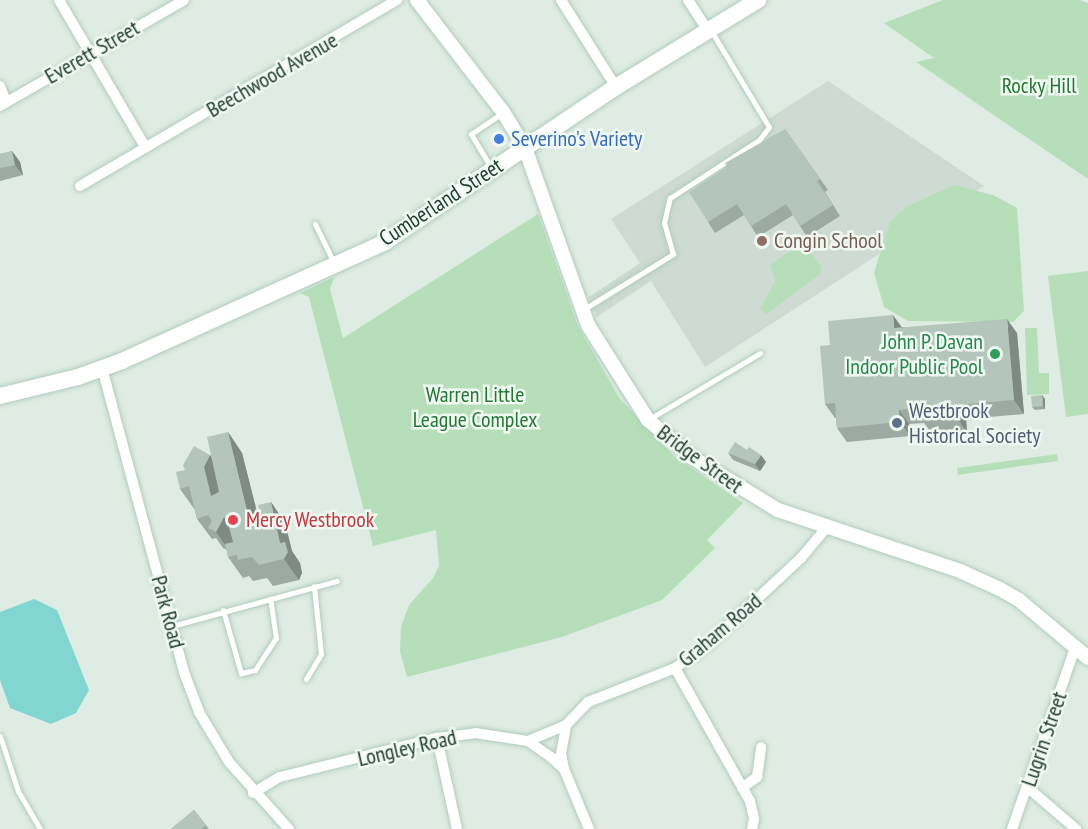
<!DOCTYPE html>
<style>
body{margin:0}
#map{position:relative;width:1088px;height:829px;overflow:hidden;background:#dfece3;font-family:"PT Sans Narrow",sans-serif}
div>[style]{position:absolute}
.built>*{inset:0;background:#cddbd2}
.green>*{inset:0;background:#b6dfb9;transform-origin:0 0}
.water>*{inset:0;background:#82d6d2}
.roads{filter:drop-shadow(0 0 2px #b1ccbd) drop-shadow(0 0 2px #b1ccbd)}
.service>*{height:5px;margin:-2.5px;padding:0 2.5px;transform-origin:2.5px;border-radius:2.5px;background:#fff}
.minor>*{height:10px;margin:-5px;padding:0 5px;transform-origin:5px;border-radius:5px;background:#fff}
.tertiary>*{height:14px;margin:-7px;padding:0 7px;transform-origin:7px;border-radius:7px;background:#fff}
.secondary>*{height:16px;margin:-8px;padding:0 8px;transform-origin:8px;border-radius:8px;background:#fff}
.wall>*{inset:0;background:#9baaa2}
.shaded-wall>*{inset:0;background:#7e8b84}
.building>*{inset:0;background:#b4c6bc;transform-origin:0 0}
.dots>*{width:16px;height:16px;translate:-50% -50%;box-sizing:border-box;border:3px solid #f0f8f2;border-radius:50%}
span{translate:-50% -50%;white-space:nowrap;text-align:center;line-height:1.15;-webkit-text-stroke:5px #f0f8f2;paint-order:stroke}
.street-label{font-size:22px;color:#1f3d2f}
.park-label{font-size:22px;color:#267735}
.shop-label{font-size:22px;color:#366cbe}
.left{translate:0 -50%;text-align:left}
.education-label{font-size:22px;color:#785e54}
.leisure-label{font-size:22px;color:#27864d}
.right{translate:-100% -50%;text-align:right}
.service-label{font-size:22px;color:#4e5e75}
.health-label{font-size:22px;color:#be3a42}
</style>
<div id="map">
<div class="built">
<div style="clip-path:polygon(828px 81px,984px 186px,705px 367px,651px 281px,597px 317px,589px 297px,640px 263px,611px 219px)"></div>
</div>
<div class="green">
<div style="clip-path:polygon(943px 0,1080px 0,1088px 3px,1088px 179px,916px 62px,934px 58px,884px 23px)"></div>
<div style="clip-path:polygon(954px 185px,993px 195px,1017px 208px,1024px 311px,1013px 322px,908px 321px,884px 307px,874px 273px,890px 222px,906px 207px)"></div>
<div style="clip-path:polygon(538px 214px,578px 326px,620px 399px,675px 457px,743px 503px,707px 540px,715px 548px,662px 600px,562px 637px,407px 677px,400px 651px,401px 627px,409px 605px,433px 578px,439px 566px,436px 530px,373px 546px,309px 297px,300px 293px,334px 277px,330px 289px,343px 338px)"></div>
<div style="clip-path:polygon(804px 242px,822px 268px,820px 274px,766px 314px,760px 309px,775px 281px,770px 265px)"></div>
<div style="clip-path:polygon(1088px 271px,1088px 414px,1066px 417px,1048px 276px)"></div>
<div style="clip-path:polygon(1025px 328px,1037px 328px,1039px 373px,1049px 373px,1049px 394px,1027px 395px)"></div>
<div style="left:1057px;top:454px;width:7px;height:101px;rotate:82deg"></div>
</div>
<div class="water">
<div style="clip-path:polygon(34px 599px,57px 610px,89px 690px,76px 713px,51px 724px,10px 708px,0 680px,0 612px)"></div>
</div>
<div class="roads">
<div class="service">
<div style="left:492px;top:169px;width:41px;rotate:-121deg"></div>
<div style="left:471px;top:134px;width:37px;rotate:-34deg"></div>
<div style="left:315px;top:224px;width:43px;rotate:64deg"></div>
<div style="left:584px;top:309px;width:105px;rotate:-31.7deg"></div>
<div style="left:673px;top:254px;width:32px;rotate:-106deg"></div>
<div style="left:664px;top:223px;width:26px;rotate:-77deg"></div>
<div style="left:670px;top:198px;width:106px;rotate:-33.1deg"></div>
<div style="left:759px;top:140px;width:16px;rotate:-52deg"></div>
<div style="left:769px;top:127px;width:111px;rotate:-121deg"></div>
<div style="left:649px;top:419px;width:129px;rotate:-30.7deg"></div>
<div style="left:223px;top:610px;width:66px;rotate:74.1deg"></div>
<div style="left:241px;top:673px;width:14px;rotate:-12deg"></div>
<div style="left:255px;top:670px;width:38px;rotate:-57deg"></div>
<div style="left:276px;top:638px;width:40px;rotate:-98.5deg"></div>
<div style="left:172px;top:626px;width:171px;rotate:-15.3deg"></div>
<div style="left:306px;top:679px;width:29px;rotate:-59deg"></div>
<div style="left:321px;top:654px;width:68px;rotate:-95.9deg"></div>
<div style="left:0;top:736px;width:58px;rotate:71.9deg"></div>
<div style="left:18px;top:791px;width:44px;rotate:59.9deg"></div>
</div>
<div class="minor">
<div style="left:59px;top:0;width:168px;rotate:59.6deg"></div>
<div style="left:561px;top:0;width:103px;rotate:57.7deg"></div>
<div style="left:688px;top:0;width:37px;rotate:57deg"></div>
<div style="left:0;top:86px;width:17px;rotate:69deg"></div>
<div style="left:0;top:106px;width:212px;rotate:-29.9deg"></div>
<div style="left:80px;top:186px;width:368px;rotate:-30.4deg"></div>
<div style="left:102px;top:368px;width:318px;rotate:74.9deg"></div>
<div style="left:185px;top:675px;width:40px;rotate:69deg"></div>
<div style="left:199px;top:712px;width:58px;rotate:59deg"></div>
<div style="left:229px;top:762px;width:90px;rotate:48.2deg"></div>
<div style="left:675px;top:668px;width:153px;rotate:60.6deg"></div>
<div style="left:750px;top:801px;width:18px;rotate:77deg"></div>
<div style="left:754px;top:819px;width:10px;rotate:101deg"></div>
<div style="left:437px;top:738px;width:93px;rotate:77.6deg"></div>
<div style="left:528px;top:741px;width:41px;rotate:-22.8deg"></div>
<div style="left:566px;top:725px;width:32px;rotate:-46deg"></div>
<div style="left:588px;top:702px;width:93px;rotate:-21.3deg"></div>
<div style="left:675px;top:668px;width:37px;rotate:-35deg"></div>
<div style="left:705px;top:647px;width:131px;rotate:-42.8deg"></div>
<div style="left:801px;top:558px;width:39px;rotate:-50deg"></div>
<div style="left:564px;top:769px;width:15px;rotate:-101deg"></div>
<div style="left:561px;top:754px;width:29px;rotate:-80deg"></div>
<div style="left:1027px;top:787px;width:65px;rotate:40.6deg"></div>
<div style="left:742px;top:788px;width:19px;rotate:-36deg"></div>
<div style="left:757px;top:777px;width:30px;rotate:-82deg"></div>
<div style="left:253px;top:793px;width:31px;rotate:-31deg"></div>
<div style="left:280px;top:777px;width:162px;rotate:-14deg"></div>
<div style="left:437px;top:738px;width:38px;rotate:-7deg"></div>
<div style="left:475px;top:733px;width:54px;rotate:8.6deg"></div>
<div style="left:528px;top:741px;width:28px;rotate:35deg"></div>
<div style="left:551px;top:757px;width:18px;rotate:43deg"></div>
<div style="left:564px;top:769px;width:65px;rotate:67.4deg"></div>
<div style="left:1012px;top:829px;width:192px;rotate:-70.8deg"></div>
</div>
<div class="tertiary">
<div style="left:417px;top:0;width:141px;rotate:52.5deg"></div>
<div style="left:503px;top:112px;width:42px;rotate:58.6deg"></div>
<div style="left:525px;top:148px;width:188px;rotate:70.4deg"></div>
<div style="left:588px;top:325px;width:112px;rotate:57.7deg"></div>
<div style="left:648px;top:420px;width:59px;rotate:40.2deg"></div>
<div style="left:693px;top:458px;width:100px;rotate:31.5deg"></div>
<div style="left:778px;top:510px;width:192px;rotate:18.5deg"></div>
<div style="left:960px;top:571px;width:44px;rotate:24.2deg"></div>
<div style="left:1000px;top:589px;width:22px;rotate:30deg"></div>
<div style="left:1019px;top:600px;width:90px;rotate:40deg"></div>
</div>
<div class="secondary">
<div style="left:0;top:396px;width:80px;rotate:-13.7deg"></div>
<div style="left:78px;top:377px;width:47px;rotate:-20deg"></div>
<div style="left:122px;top:361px;width:289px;rotate:-24.3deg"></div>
<div style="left:385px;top:242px;width:278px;rotate:-33.9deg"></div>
<div style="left:616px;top:87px;width:167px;rotate:-31.5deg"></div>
</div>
</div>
<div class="wall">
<div style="clip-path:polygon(785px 129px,828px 190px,825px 192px,840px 216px,807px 237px,793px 215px,758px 237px,744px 215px,715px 233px,708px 222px)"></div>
<div style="clip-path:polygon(12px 151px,20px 162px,23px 175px,0 181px,0 154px)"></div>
<div style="clip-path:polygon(902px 327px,1017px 333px,1024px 414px,966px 419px,967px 432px,933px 435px,924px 423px,909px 424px,910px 436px,847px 442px,837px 428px,836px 418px,835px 418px,825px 404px,830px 345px)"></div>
<div style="clip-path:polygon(1045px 399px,1045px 409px,1035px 410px,1032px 407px)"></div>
<div style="clip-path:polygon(228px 432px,242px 453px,257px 512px,260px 512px,271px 502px,285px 523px,292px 551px,300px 563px,302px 573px,299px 580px,273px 586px,267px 578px,253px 581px,249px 576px,243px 578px,228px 557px,227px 550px,223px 548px,216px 538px,212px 539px,197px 519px,195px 510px,180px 489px,185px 470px,210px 455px,211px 457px)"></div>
<div style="clip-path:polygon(728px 453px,766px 462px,760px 471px,733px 460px)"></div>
<div style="clip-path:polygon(194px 810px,209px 829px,171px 829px)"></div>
</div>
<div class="shaded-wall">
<div style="clip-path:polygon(12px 151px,20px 162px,23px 175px,15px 165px)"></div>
<div style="clip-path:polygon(893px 315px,903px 329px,894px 328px)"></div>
<div style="clip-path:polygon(1007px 319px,1017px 333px,1024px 414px,1014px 400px)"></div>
<div style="clip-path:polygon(1042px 395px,1045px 399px,1045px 409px,1043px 406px)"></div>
<div style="clip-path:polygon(956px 405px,966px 419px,967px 432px,957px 418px)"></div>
<div style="clip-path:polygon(899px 410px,909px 424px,910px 436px,900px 422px)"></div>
<div style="clip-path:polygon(228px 432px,242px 453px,263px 536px,248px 515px)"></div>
<div style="clip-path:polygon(210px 455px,225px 476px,226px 517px,211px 496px,204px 467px)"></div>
<div style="clip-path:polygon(761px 455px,766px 462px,760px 471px,755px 464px)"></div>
<div style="clip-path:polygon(271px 502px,285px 523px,292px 551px,300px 563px,302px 573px,299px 580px,284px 559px,280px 543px)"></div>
<div style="clip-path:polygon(224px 517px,239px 538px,231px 553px,216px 532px)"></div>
</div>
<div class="building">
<div style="clip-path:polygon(785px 129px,820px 179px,817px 181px,833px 205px,800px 226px,786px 204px,751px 226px,737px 204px,708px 222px,689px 192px,727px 167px,725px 163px)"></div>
<div style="clip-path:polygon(12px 151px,15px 165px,0 168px,0 154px)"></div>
<div style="clip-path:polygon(893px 315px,894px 328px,1007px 319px,1014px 400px,956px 405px,957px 418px,923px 421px,922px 408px,899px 410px,900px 422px,837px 428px,835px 403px,825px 404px,820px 346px,830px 345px,828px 321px)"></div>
<div style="left:1042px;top:395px;width:11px;height:11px;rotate:85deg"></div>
<div style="clip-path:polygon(228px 432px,248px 515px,260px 512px,258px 505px,271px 502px,280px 543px,285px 542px,288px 552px,284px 559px,259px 565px,252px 557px,238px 560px,237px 555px,228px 557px,225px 544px,233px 542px,227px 519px,224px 517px,216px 532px,208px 528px,212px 521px,208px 515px,197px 519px,189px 486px,180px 489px,176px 472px,185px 470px,183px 465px,194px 446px,210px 455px,204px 467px,211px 496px,219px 492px,207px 437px)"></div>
<div style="clip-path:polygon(735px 442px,747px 450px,749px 447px,761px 455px,755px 464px,728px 453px)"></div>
<div style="clip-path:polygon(194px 810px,206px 825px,201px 829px,171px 829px)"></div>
</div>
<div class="dots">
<div style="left:499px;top:139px;background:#3f7fe0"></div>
<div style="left:762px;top:241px;background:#8d6e63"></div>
<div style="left:995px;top:354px;background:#2e9e5b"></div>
<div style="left:897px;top:423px;background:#5c6f8a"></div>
<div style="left:233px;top:520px;background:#e0444e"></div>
</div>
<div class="street-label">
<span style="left:92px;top:52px;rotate:-30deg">Everett Street</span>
<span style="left:272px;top:75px;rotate:-30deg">Beechwood Avenue</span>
<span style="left:441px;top:202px;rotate:-33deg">Cumberland Street</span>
<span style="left:700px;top:459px;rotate:36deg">Bridge Street</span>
<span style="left:168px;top:612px;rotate:75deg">Park Road</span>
<span style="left:720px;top:630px;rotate:-40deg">Graham Road</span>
<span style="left:1044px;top:739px;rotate:-71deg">Lugrin Street</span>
<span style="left:407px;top:748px;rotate:-13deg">Longley Road</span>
</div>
<div class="park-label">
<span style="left:1039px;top:86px">Rocky Hill</span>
<span style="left:475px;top:407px">Warren Little<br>League Complex</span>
</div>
<div class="shop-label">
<span class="left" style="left:511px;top:139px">Severino's Variety</span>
</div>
<div class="education-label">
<span class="left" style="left:774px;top:241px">Congin School</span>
</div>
<div class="leisure-label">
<span class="right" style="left:983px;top:354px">John P. Davan<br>Indoor Public Pool</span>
</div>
<div class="service-label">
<span class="left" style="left:909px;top:423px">Westbrook<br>Historical Society</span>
</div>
<div class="health-label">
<span class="left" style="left:246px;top:520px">Mercy Westbrook</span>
</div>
</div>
